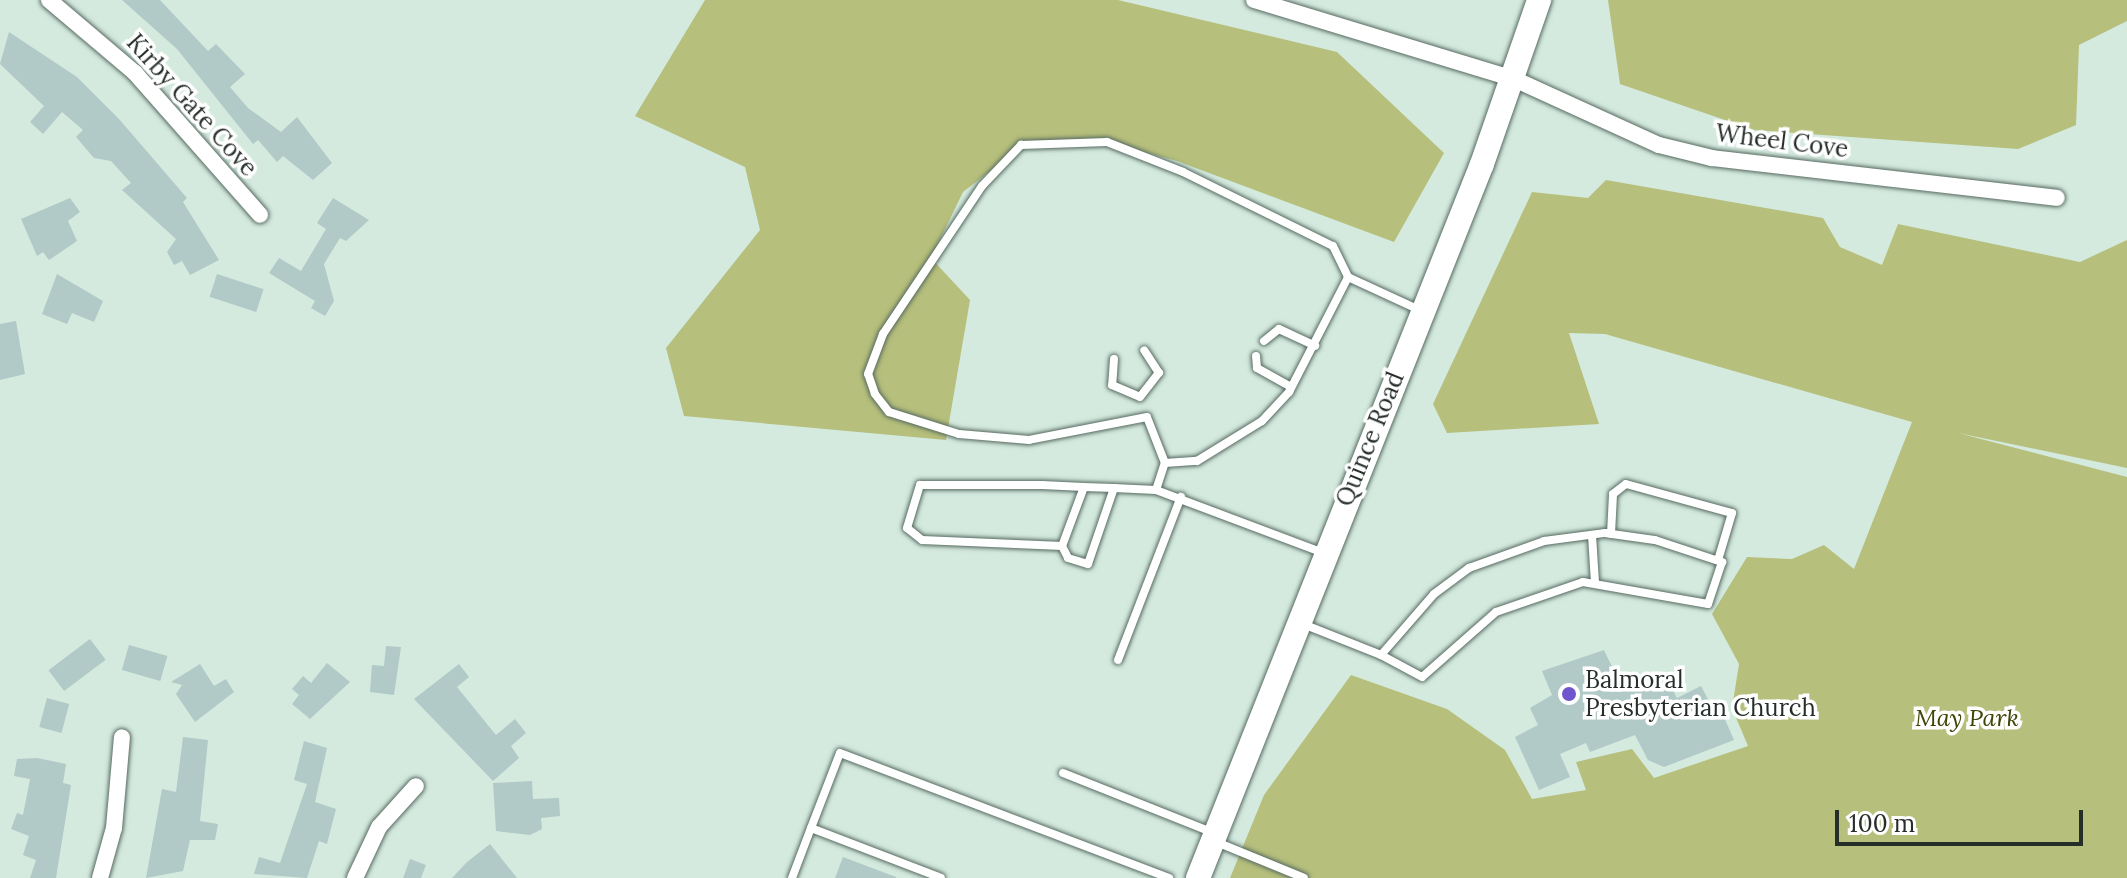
<!DOCTYPE html>
<style>
body{margin:0}
#map{position:relative;width:2127px;height:878px;overflow:hidden;background:#d4eadf;font-family:Lora,serif}
div>[style]{position:absolute}
.green>*{inset:0;background:#b6bf7b}
.building>*{inset:0;background:#b1c9c7;transform-origin:0 0}
.roads{filter:drop-shadow(0 0 2px #576a61) drop-shadow(0 0 2px #576a61)}
.lane>*{height:8px;margin:-4px;padding:0 4px;transform-origin:4px;border-radius:4px;background:#fff}
.street>*{height:16px;margin:-8px;padding:0 8px;transform-origin:8px;border-radius:8px;background:#fff}
.secondary>*{height:24px;margin:-12px;padding:0 12px;transform-origin:12px;border-radius:12px;background:#fff}
.dots>*{width:22px;height:22px;translate:-50% -50%;box-sizing:border-box;border:4px solid #fff;border-radius:50%}
span{translate:-50% -50%;white-space:nowrap;text-align:center;line-height:1.15;-webkit-text-stroke:7px #fff;paint-order:stroke}
.street-label{font-size:24px;color:#262e2a}
.poi-label{font-size:24px;color:#262e2a}
.left{translate:0 -50%;text-align:left}
.park-label{font-size:24px;color:#404506;font-style:italic}
.scale{position:absolute;left:1835px;top:810px;width:248px;height:36px;box-sizing:border-box;border:4px solid #262e2a;border-top:0;padding-left:10px;font-size:24px;line-height:28px;white-space:nowrap;color:#262e2a;-webkit-text-stroke:6px #fff;paint-order:stroke}
</style>
<div id="map">
<div class="green">
<div style="clip-path:polygon(705px 0,1118px 0,1337px 52px,1444px 153px,1394px 242px,1177px 161px,1095px 139px,1021px 147px,963px 192px,931px 258px,970px 300px,946px 440px,684px 416px,666px 348px,760px 230px,745px 167px,635px 116px)"></div>
<div style="clip-path:polygon(1608px 0,2127px 0,2127px 21px,2079px 45px,2076px 125px,2018px 149px,1754px 130px,1620px 84px)"></div>
<div style="clip-path:polygon(1606px 180px,1823px 218px,1840px 247px,1882px 265px,1898px 224px,2080px 262px,2127px 240px,2127px 468px,1958px 433px,2127px 477px,2127px 878px,1230px 878px,1264px 795px,1351px 675px,1447px 709px,1505px 750px,1532px 799px,1586px 790px,1576px 762px,1632px 749px,1654px 778px,1748px 746px,1732px 708px,1739px 664px,1712px 614px,1747px 557px,1792px 559px,1824px 545px,1854px 569px,1912px 422px,1605px 334px,1569px 333px,1599px 424px,1447px 433px,1433px 404px,1532px 192px,1588px 198px)"></div>
</div>
<div class="building">
<div style="clip-path:polygon(122px 0,160px 0,208px 51px,216px 44px,245px 74px,230px 87px,248px 108px,281px 132px,297px 117px,332px 163px,313px 180px,283px 156px,277px 162px,258px 140px,253px 144px,177px 49px)"></div>
<div style="clip-path:polygon(9px 32px,77px 77px,119px 119px,187px 198px,183px 202px,219px 260px,190px 275px,182px 261px,174px 265px,167px 252px,176px 239px,122px 190px,131px 183px,111px 161px,94px 158px,76px 137px,83px 130px,62px 112px,43px 134px,30px 122px,44px 106px,0 64px)"></div>
<div style="clip-path:polygon(70px 198px,80px 212px,68px 221px,77px 241px,49px 260px,43px 252px,37px 256px,21px 219px)"></div>
<div style="clip-path:polygon(333px 198px,369px 220px,346px 241px,340px 238px,324px 264px,334px 301px,325px 316px,311px 308px,315px 301px,269px 273px,279px 258px,301px 271px,326px 229px,317px 223px)"></div>
<div style="clip-path:polygon(57px 274px,103px 301px,94px 322px,72px 313px,67px 324px,42px 314px)"></div>
<div style="left:217px;top:274px;width:49px;height:24px;rotate:18deg"></div>
<div style="clip-path:polygon(16px 321px,25px 374px,0 380px,0 324px)"></div>
<div style="left:90px;top:639px;width:26px;height:52px;rotate:53deg"></div>
<div style="left:129px;top:645px;width:40px;height:26px;rotate:16deg"></div>
<div style="clip-path:polygon(386px 646px,401px 647px,394px 695px,370px 692px,372px 665px,384px 666px)"></div>
<div style="clip-path:polygon(1604px 650px,1623px 690px,1663px 671px,1677px 698px,1701px 686px,1709px 701px,1716px 699px,1734px 740px,1664px 767px,1648px 760px,1635px 735px,1590px 752px,1586px 743px,1560px 754px,1570px 777px,1539px 790px,1515px 737px,1538px 725px,1530px 708px,1552px 695px,1542px 671px)"></div>
<div style="clip-path:polygon(327px 663px,350px 682px,310px 719px,292px 704px,299px 695px,292px 689px,303px 676px,311px 683px)"></div>
<div style="clip-path:polygon(200px 664px,214px 686px,226px 679px,234px 692px,195px 722px,176px 694px,182px 685px,171px 682px)"></div>
<div style="clip-path:polygon(459px 664px,469px 677px,457px 687px,496px 735px,515px 719px,526px 733px,511px 746px,519px 758px,493px 781px,414px 699px)"></div>
<div style="left:47px;top:698px;width:23px;height:30px;rotate:15deg"></div>
<div style="clip-path:polygon(183px 737px,208px 740px,200px 821px,218px 824px,215px 840px,190px 840px,183px 871px,146px 878px,162px 789px,176px 792px)"></div>
<div style="clip-path:polygon(304px 741px,327px 748px,315px 802px,336px 809px,327px 844px,319px 841px,307px 878px,254px 874px,259px 857px,280px 863px,307px 784px,294px 780px)"></div>
<div style="clip-path:polygon(37px 758px,66px 764px,63px 783px,71px 785px,56px 878px,30px 878px,36px 860px,23px 855px,29px 836px,11px 829px,17px 813px,23px 815px,30px 779px,14px 776px,17px 759px)"></div>
<div style="clip-path:polygon(532px 781px,533px 799px,559px 798px,560px 816px,541px 818px,542px 829px,530px 835px,496px 831px,493px 783px)"></div>
<div style="clip-path:polygon(490px 844px,517px 878px,452px 878px,467px 862px)"></div>
<div style="clip-path:polygon(843px 857px,896px 877px,896px 878px,835px 878px)"></div>
<div style="clip-path:polygon(410px 859px,426px 865px,421px 878px,403px 878px)"></div>
</div>
<div class="roads">
<div class="lane">
<div style="left:1264px;top:341px;width:19px;rotate:-39deg"></div>
<div style="left:1279px;top:329px;width:40px;rotate:25deg"></div>
<div style="left:1256px;top:356px;width:12px;rotate:85deg"></div>
<div style="left:1257px;top:368px;width:39px;rotate:29deg"></div>
<div style="left:1114px;top:359px;width:26px;rotate:94deg"></div>
<div style="left:1112px;top:385px;width:30px;rotate:23deg"></div>
<div style="left:1140px;top:397px;width:31px;rotate:-52deg"></div>
<div style="left:1159px;top:373px;width:27px;rotate:-123deg"></div>
<div style="left:1165px;top:463px;width:32px;rotate:-4deg"></div>
<div style="left:1197px;top:461px;width:76px;rotate:-31.6deg"></div>
<div style="left:1262px;top:421px;width:40px;rotate:-47deg"></div>
<div style="left:1289px;top:392px;width:129px;rotate:-62.8deg"></div>
<div style="left:1084px;top:487px;width:63px;rotate:110.4deg"></div>
<div style="left:1062px;top:546px;width:140px;rotate:-177.5deg"></div>
<div style="left:922px;top:540px;width:19px;rotate:-141deg"></div>
<div style="left:907px;top:528px;width:45px;rotate:-73.2deg"></div>
<div style="left:920px;top:485px;width:122px"></div>
<div style="left:1042px;top:485px;width:42px;rotate:2.7deg"></div>
<div style="left:1084px;top:487px;width:30px;rotate:2deg"></div>
<div style="left:1114px;top:488px;width:42px;rotate:2.7deg"></div>
<div style="left:1156px;top:490px;width:179px;rotate:20.6deg"></div>
<div style="left:1156px;top:490px;width:28px;rotate:-72deg"></div>
<div style="left:1165px;top:463px;width:49px;rotate:-111.4deg"></div>
<div style="left:1147px;top:417px;width:120px;rotate:169deg"></div>
<div style="left:1029px;top:440px;width:70px;rotate:-175.1deg"></div>
<div style="left:959px;top:434px;width:73px;rotate:-162.6deg"></div>
<div style="left:889px;top:412px;width:23px;rotate:-128deg"></div>
<div style="left:875px;top:394px;width:21px;rotate:-109deg"></div>
<div style="left:868px;top:374px;width:43px;rotate:-69.4deg"></div>
<div style="left:883px;top:334px;width:178px;rotate:-56.2deg"></div>
<div style="left:982px;top:186px;width:57px;rotate:-46.4deg"></div>
<div style="left:1021px;top:145px;width:86px;rotate:-2deg"></div>
<div style="left:1107px;top:142px;width:82px;rotate:21.5deg"></div>
<div style="left:1183px;top:172px;width:167px;rotate:26.3deg"></div>
<div style="left:1333px;top:246px;width:34px;rotate:64deg"></div>
<div style="left:1348px;top:277px;width:81px;rotate:24.7deg"></div>
<div style="left:1611px;top:534px;width:40px;rotate:-87.1deg"></div>
<div style="left:1613px;top:494px;width:16px;rotate:-38deg"></div>
<div style="left:1626px;top:484px;width:110px;rotate:15.3deg"></div>
<div style="left:1732px;top:513px;width:46px;rotate:106.5deg"></div>
<div style="left:1592px;top:535px;width:48px;rotate:86.4deg"></div>
<div style="left:1062px;top:546px;width:13px;rotate:63deg"></div>
<div style="left:1068px;top:558px;width:21px;rotate:17deg"></div>
<div style="left:1088px;top:564px;width:80px;rotate:-71.1deg"></div>
<div style="left:1303px;top:624px;width:84px;rotate:21.7deg"></div>
<div style="left:1381px;top:655px;width:81px;rotate:-49deg"></div>
<div style="left:1434px;top:594px;width:44px;rotate:-36.6deg"></div>
<div style="left:1469px;top:568px;width:80px;rotate:-19.8deg"></div>
<div style="left:1544px;top:541px;width:62px;rotate:-7.5deg"></div>
<div style="left:1605px;top:533px;width:50px;rotate:8deg"></div>
<div style="left:1655px;top:540px;width:71px;rotate:18.2deg"></div>
<div style="left:1722px;top:562px;width:44px;rotate:108.4deg"></div>
<div style="left:1708px;top:604px;width:127px;rotate:-170deg"></div>
<div style="left:1583px;top:582px;width:92px;rotate:161deg"></div>
<div style="left:1496px;top:612px;width:98px;rotate:138.7deg"></div>
<div style="left:1422px;top:677px;width:47px;rotate:-151.8deg"></div>
<div style="left:1118px;top:660px;width:175px;rotate:-68.9deg"></div>
<div style="left:1063px;top:773px;width:159px;rotate:21.7deg"></div>
<div style="left:811px;top:828px;width:80px;rotate:-68.9deg"></div>
<div style="left:840px;top:753px;width:352px;rotate:20.8deg"></div>
<div style="left:1214px;top:841px;width:97px;rotate:22.3deg"></div>
<div style="left:792px;top:878px;width:53px;rotate:-69.2deg"></div>
<div style="left:811px;top:828px;width:139px;rotate:21deg"></div>
</div>
<div class="street">
<div style="left:49px;top:0;width:113px;rotate:40.3deg"></div>
<div style="left:135px;top:73px;width:189px;rotate:48.6deg"></div>
<div style="left:1254px;top:0;width:272px;rotate:16.9deg"></div>
<div style="left:1514px;top:79px;width:159px;rotate:24.5deg"></div>
<div style="left:1659px;top:145px;width:55px;rotate:13.8deg"></div>
<div style="left:1712px;top:158px;width:347px;rotate:6.6deg"></div>
<div style="left:100px;top:878px;width:52px;rotate:-74.4deg"></div>
<div style="left:114px;top:828px;width:91px;rotate:-85deg"></div>
<div style="left:355px;top:878px;width:56px;rotate:-64.8deg"></div>
<div style="left:379px;top:827px;width:55px;rotate:-47.9deg"></div>
</div>
<div class="secondary">
<div style="left:1198px;top:878px;width:768px;rotate:-68.31deg"></div>
<div style="left:1482px;top:164px;width:174px;rotate:-70.8deg"></div>
</div>
</div>
<div class="dots">
<div style="left:1569px;top:694px;background:#6f56cf"></div>
</div>
<div class="street-label">
<span style="left:192px;top:105px;rotate:48deg">Kirby Gate Cove</span>
<span style="left:1782px;top:141px;rotate:7deg">Wheel Cove</span>
<span style="left:1370px;top:439px;rotate:-68deg">Quince Road</span>
</div>
<div class="poi-label">
<span class="left" style="left:1585px;top:694px">Balmoral<br>Presbyterian Church</span>
</div>
<div class="park-label">
<span style="left:1967px;top:718px">May Park</span>
</div>
<div class="scale">100 m</div>
</div>
